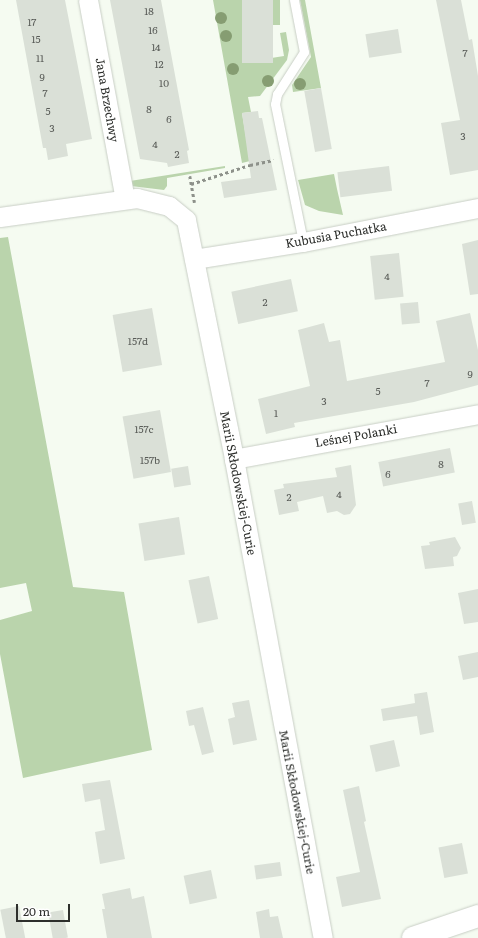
<!DOCTYPE html>
<meta charset="utf-8">
<style>
body{margin:0}
#map{position:relative;width:478px;height:938px;overflow:hidden;background:#f5fbf1;font-family:Literata,serif}
div>[style]{position:absolute}
.green>*{inset:0;background:#bad4ac;transform-origin:0 0}
.building>*{inset:0;background:#dae0d7;transform-origin:0 0}
.path>*{height:2.5px;margin-top:-1.25px;transform-origin:0;background:repeating-linear-gradient(90deg,#8d918a 0 3px,transparent 0 6px)}
.roads{filter:drop-shadow(0 0 1px #c8cec5) drop-shadow(0 0 1px #c8cec5)}
.lane>*{height:9px;margin:-4.5px;padding:0 4.5px;transform-origin:4.5px;border-radius:4.5px;background:#fff}
.street>*{height:19px;margin:-9.5px;padding:0 9.5px;transform-origin:9.5px;border-radius:9.5px;background:#fff}
.secondary>*{height:22px;margin:-11px;padding:0 11px;transform-origin:11px;border-radius:11px;background:#fff}
.trees>*{width:12px;height:12px;margin:-6px;border-radius:50%;background:#869d72}
span{translate:-50% -50%;white-space:nowrap;text-align:center;line-height:1.15;-webkit-text-stroke:3px #fff;paint-order:stroke}
.number-label{font-size:10px;color:#585b57}
.number-label span{-webkit-text-stroke-width:0}
.street-label{font-size:12px;color:#2d2f2c}
.scale{position:absolute;left:16px;top:904px;width:54px;height:18px;box-sizing:border-box;border:2px solid #2d2f2c;border-top:0;padding-left:5px;font-size:12px;line-height:14px;white-space:nowrap;color:#2d2f2c;-webkit-text-stroke:3px #fff;paint-order:stroke}
</style>
<div id="map">
<div class="green">
<div style="clip-path:polygon(213px 0,242px 0,253px 61px,284px 56px,280px 33px,286px 32px,289px 50px,287px 60px,260px 96px,248px 97px,251px 112px,242px 113px,250px 161px,242px 163px)"></div>
<div style="left:273px;top:0;width:7px;height:25px"></div>
<div style="clip-path:polygon(300px 0,305px 0,321px 88px,293px 92px,292px 85px,311px 57px)"></div>
<div style="clip-path:polygon(225px 166px,225px 168px,167px 178px,167px 186px,164px 190px,131px 186px,130px 181px)"></div>
<div style="clip-path:polygon(334px 174px,337px 189px,343px 215px,319px 211px,305px 205px,298px 180px)"></div>
<div style="clip-path:polygon(8px 237px,73px 587px,124px 592px,152px 750px,23px 778px,0 654px,0 620px,32px 611px,26px 583px,0 588px,0 238px)"></div>
</div>
<div class="building">
<div style="clip-path:polygon(16px 0,65px 0,92px 139px,66px 144px,68px 156px,48px 160px,46px 148px,43px 148px)"></div>
<div style="clip-path:polygon(110px 0,161px 0,189px 150px,187px 151px,189px 163px,168px 167px,167px 163px,140px 159px)"></div>
<div style="left:242px;top:0;width:31px;height:63px"></div>
<div style="clip-path:polygon(436px 0,461px 0,469px 40px,472px 39px,478px 76px,478px 170px,450px 175px,441px 123px,460px 120px)"></div>
<div style="left:398px;top:29px;width:24px;height:33px;rotate:81deg"></div>
<div style="left:321px;top:88px;width:62px;height:17px;rotate:80deg"></div>
<div style="clip-path:polygon(258px 111px,259px 118px,262px 118px,277px 190px,224px 198px,221px 182px,251px 178px,242px 113px)"></div>
<div style="left:389px;top:166px;width:25px;height:52px;rotate:83deg"></div>
<div style="clip-path:polygon(478px 240px,478px 294px,470px 295px,462px 244px)"></div>
<div style="left:399px;top:253px;width:44px;height:29px;rotate:84deg"></div>
<div style="left:291px;top:279px;width:33px;height:61px;rotate:78deg"></div>
<div style="left:418px;top:302px;width:21px;height:18px;rotate:85deg"></div>
<div style="left:152px;top:308px;width:58px;height:40px;rotate:80deg"></div>
<div style="clip-path:polygon(470px 313px,478px 350px,478px 385px,414px 402px,294px 423px,295px 427px,266px 434px,258px 399px,310px 386px,298px 330px,324px 323px,329px 342px,340px 340px,347px 381px,445px 362px,436px 321px)"></div>
<div style="left:160px;top:410px;width:63px;height:38px;rotate:80deg"></div>
<div style="left:450px;top:448px;width:25px;height:73px;rotate:79deg"></div>
<div style="clip-path:polygon(351px 465px,356px 505px,350px 514px,344px 515px,337px 511px,327px 513px,323px 496px,297px 502px,299px 511px,279px 515px,274px 490px,284px 488px,283px 484px,337px 477px,335px 468px)"></div>
<div style="left:188px;top:466px;width:19px;height:17px;rotate:81deg"></div>
<div style="left:472px;top:501px;width:22px;height:14px;rotate:80deg"></div>
<div style="left:179px;top:517px;width:38px;height:41px;rotate:81deg"></div>
<div style="clip-path:polygon(455px 537px,461px 548px,457px 556px,453px 557px,454px 566px,425px 569px,421px 546px,430px 545px,429px 542px)"></div>
<div style="left:209px;top:576px;width:44px;height:21px;rotate:78deg"></div>
<div style="clip-path:polygon(478px 589px,478px 622px,464px 624px,458px 593px)"></div>
<div style="clip-path:polygon(478px 652px,478px 677px,463px 680px,458px 656px)"></div>
<div style="clip-path:polygon(427px 692px,434px 732px,420px 735px,417px 716px,383px 721px,381px 709px,415px 703px,414px 694px)"></div>
<div style="clip-path:polygon(249px 700px,257px 740px,233px 745px,228px 719px,235px 717px,232px 703px)"></div>
<div style="clip-path:polygon(203px 707px,214px 752px,202px 755px,194px 725px,189px 726px,186px 711px)"></div>
<div style="left:394px;top:740px;width:27px;height:25px;rotate:77deg"></div>
<div style="clip-path:polygon(110px 780px,125px 859px,100px 864px,95px 832px,105px 830px,100px 799px,85px 802px,82px 784px)"></div>
<div style="clip-path:polygon(359px 786px,366px 821px,364px 822px,381px 899px,342px 907px,336px 877px,360px 872px,343px 790px)"></div>
<div style="left:462px;top:843px;width:31px;height:24px;rotate:79deg"></div>
<div style="left:280px;top:862px;width:14px;height:26px;rotate:82deg"></div>
<div style="left:211px;top:870px;width:29px;height:28px;rotate:78deg"></div>
<div style="clip-path:polygon(130px 888px,132px 899px,144px 896px,152px 938px,107px 938px,102px 909px,105px 909px,102px 894px)"></div>
<div style="left:19px;top:906px;width:33px;height:19px;rotate:79deg"></div>
<div style="clip-path:polygon(269px 909px,270px 917px,278px 916px,283px 938px,260px 938px,256px 912px)"></div>
<div style="left:63px;top:910px;width:28px;height:15px;rotate:80deg"></div>
</div>
<div class="path">
<div style="left:190px;top:176px;width:27px;rotate:80deg"></div>
<div style="left:191px;top:184px;width:62px;rotate:-17.9deg"></div>
<div style="left:250px;top:165px;width:24px;rotate:-12deg"></div>
</div>
<div class="roads">
<div class="lane">
<div style="left:294px;top:0;width:53px;rotate:79.1deg"></div>
<div style="left:304px;top:52px;width:50px;rotate:122.7deg"></div>
<div style="left:277px;top:94px;width:10px;rotate:101deg"></div>
<div style="left:275px;top:104px;width:141px;rotate:78.5deg"></div>
</div>
<div class="street">
<div style="left:88px;top:0;width:202px;rotate:79.5deg"></div>
<div style="left:0;top:217px;width:138px;rotate:-7.9deg"></div>
<div style="left:137px;top:198px;width:33px;rotate:14deg"></div>
<div style="left:169px;top:206px;width:22px;rotate:39deg"></div>
<div style="left:186px;top:220px;width:244px;rotate:78.6deg"></div>
<div style="left:234px;top:459px;width:487px;rotate:79.5deg"></div>
<div style="left:194px;top:259px;width:110px;rotate:-8.9deg"></div>
<div style="left:303px;top:242px;width:178px;rotate:-11deg"></div>
<div style="left:234px;top:459px;width:248px;rotate:-10.4deg"></div>
</div>
<div class="secondary">
<div style="left:413px;top:938px;width:69px;rotate:-18.7deg"></div>
</div>
</div>
<div class="trees">
<div style="left:221px;top:18px"></div>
<div style="left:226px;top:36px"></div>
<div style="left:233px;top:69px"></div>
<div style="left:268px;top:81px"></div>
<div style="left:300px;top:84px"></div>
</div>
<div class="number-label">
<span style="left:149px;top:11px">18</span>
<span style="left:32px;top:22px">17</span>
<span style="left:153px;top:30px">16</span>
<span style="left:36px;top:39px">15</span>
<span style="left:156px;top:47px">14</span>
<span style="left:465px;top:53px">7</span>
<span style="left:40px;top:58px">11</span>
<span style="left:159px;top:64px">12</span>
<span style="left:42px;top:77px">9</span>
<span style="left:164px;top:83px">10</span>
<span style="left:45px;top:93px">7</span>
<span style="left:149px;top:109px">8</span>
<span style="left:48px;top:111px">5</span>
<span style="left:169px;top:119px">6</span>
<span style="left:52px;top:128px">3</span>
<span style="left:463px;top:136px">3</span>
<span style="left:155px;top:144px">4</span>
<span style="left:177px;top:154px">2</span>
<span style="left:387px;top:276px">4</span>
<span style="left:265px;top:302px">2</span>
<span style="left:138px;top:341px">157d</span>
<span style="left:470px;top:374px">9</span>
<span style="left:427px;top:383px">7</span>
<span style="left:378px;top:391px">5</span>
<span style="left:324px;top:401px">3</span>
<span style="left:276px;top:413px">1</span>
<span style="left:144px;top:429px">157c</span>
<span style="left:150px;top:460px">157b</span>
<span style="left:441px;top:464px">8</span>
<span style="left:388px;top:474px">6</span>
<span style="left:339px;top:494px">4</span>
<span style="left:289px;top:497px">2</span>
</div>
<div class="street-label">
<span style="left:107px;top:100px;rotate:80deg">Jana Brzechwy</span>
<span style="left:336px;top:235px;rotate:-10deg">Kubusia Puchatka</span>
<span style="left:356px;top:436px;rotate:-10deg">Leśnej Polanki</span>
<span style="left:238px;top:483px;rotate:79deg">Marii Skłodowskiej-Curie</span>
<span style="left:297px;top:802px;rotate:79deg">Marii Skłodowskiej-Curie</span>
</div>
<div class="scale">20 m</div>
</div>
